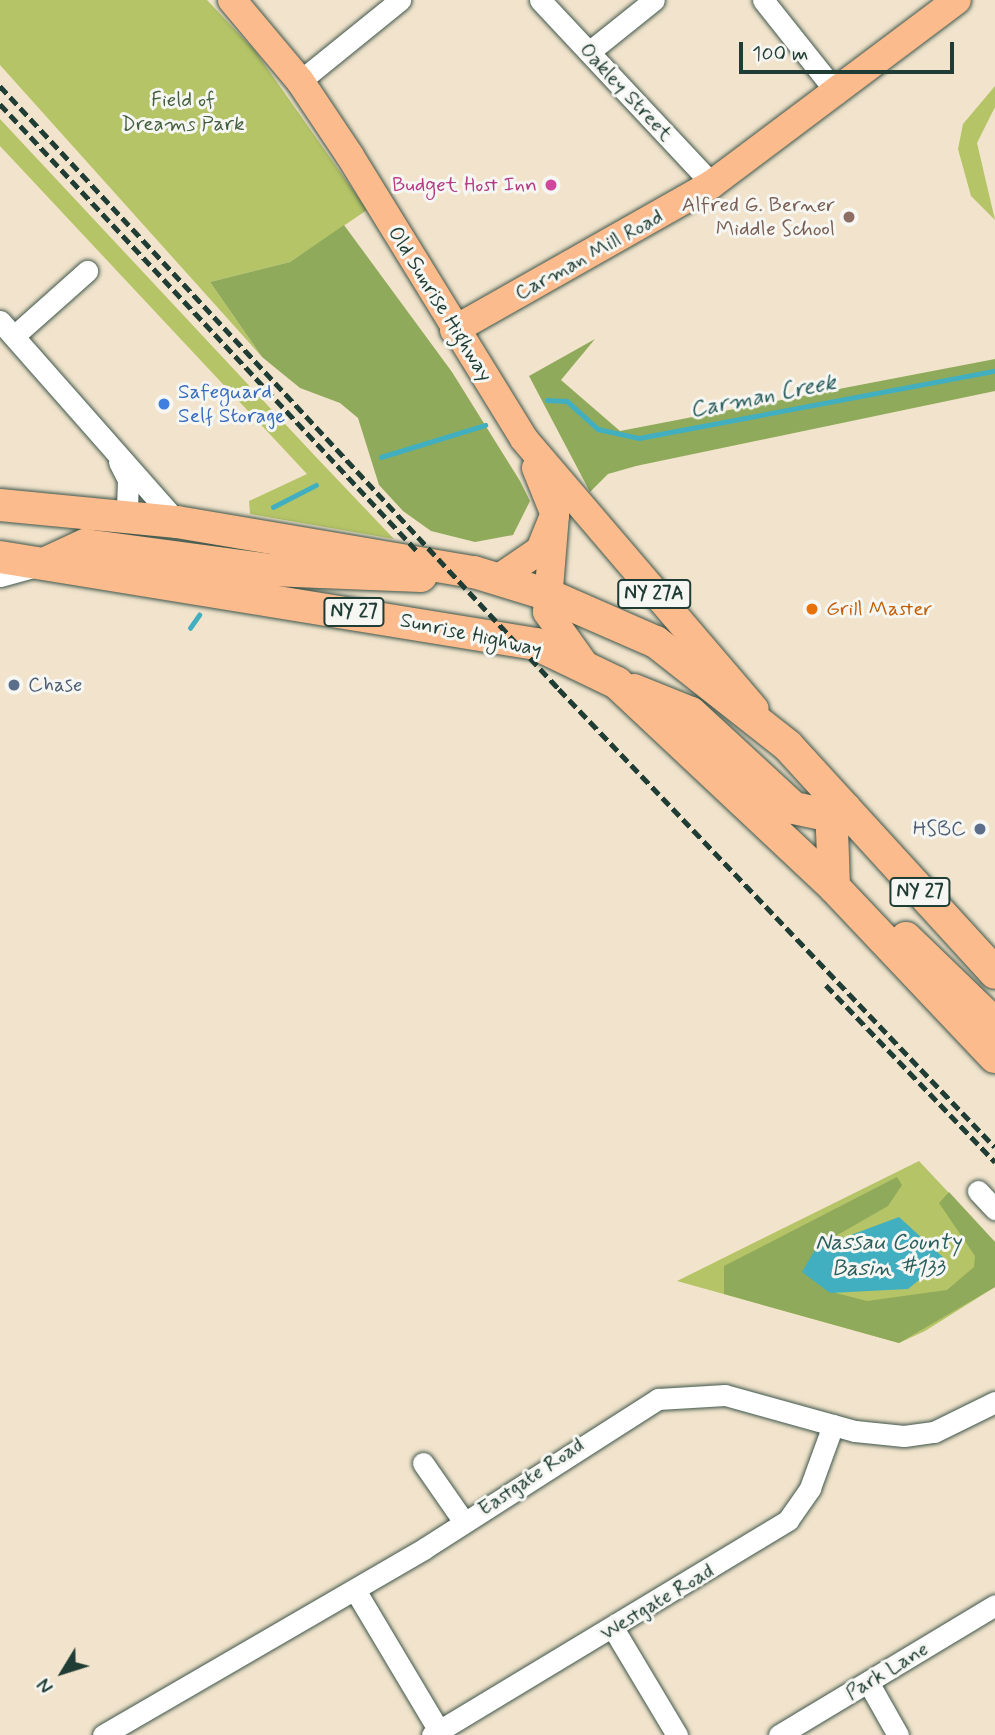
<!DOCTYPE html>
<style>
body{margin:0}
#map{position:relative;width:995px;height:1735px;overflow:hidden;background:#f2e4cc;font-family:Mynerve,sans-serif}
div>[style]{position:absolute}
.green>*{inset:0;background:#b5c466}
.forest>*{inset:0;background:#90aa5b}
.water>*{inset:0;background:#42afc0}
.stream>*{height:4.5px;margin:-2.25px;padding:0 2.25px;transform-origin:2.25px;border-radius:2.25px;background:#42afc0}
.roads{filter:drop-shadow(0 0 2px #3f564b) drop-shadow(0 0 2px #3f564b)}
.minor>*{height:21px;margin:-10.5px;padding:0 10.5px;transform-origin:10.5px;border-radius:10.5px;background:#fff}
.major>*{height:28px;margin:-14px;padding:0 14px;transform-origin:14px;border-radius:14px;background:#fbbb8c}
.highway>*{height:32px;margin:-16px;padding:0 16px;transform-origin:16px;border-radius:16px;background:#fbbb8c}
.rail>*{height:4.5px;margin-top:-2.25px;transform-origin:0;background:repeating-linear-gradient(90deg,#1f3d34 0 10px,transparent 0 15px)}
.dots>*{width:19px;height:19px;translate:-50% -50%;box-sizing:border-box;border:4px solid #f6f6f2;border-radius:50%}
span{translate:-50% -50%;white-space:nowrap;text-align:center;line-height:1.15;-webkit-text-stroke:6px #f6f6f2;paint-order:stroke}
.shield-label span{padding:2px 5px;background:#f6f6f2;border:2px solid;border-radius:5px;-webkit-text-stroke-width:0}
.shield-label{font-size:19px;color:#1f3d34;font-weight:700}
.street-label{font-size:21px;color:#1f3d34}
.park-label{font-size:21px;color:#445f40}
.hotel-label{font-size:21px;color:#b23c85}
.right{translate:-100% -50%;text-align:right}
.education-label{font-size:21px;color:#785e54}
.shop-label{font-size:21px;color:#366cbe}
.left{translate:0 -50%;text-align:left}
.food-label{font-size:21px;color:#c56008}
.service-label{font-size:21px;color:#4e5e75}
.water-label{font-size:23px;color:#2a5f5e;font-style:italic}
.north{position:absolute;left:28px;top:1637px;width:70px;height:70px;-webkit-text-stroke:5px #f6f6f2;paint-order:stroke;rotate:232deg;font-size:19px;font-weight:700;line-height:28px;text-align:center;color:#1f3d34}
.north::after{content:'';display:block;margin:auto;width:24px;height:32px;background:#1f3d34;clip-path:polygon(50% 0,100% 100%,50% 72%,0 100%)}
.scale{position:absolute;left:739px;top:42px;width:215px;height:32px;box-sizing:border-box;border:4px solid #1f3d34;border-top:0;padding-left:9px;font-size:21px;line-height:24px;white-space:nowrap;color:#1f3d34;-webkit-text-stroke:5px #f6f6f2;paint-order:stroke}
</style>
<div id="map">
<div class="green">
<div style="clip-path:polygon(0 0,207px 0,255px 51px,367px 210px,290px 262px,210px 282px,262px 357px,0 65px)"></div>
<div style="clip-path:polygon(995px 86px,995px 107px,977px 143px,995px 220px,971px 196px,958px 149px,963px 124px)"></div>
<div style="clip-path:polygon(0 119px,315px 456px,394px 539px,250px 514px,249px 501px,307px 474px,0 146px)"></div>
<div style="clip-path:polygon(919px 1161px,995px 1242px,995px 1287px,925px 1331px,899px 1343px,677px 1281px)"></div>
</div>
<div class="forest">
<div style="clip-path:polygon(344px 225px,452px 372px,520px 481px,530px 501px,513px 535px,475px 542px,431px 531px,403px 511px,379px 485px,358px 418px,340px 403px,300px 388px,262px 357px,210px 282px,290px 262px)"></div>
<div style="clip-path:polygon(595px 339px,561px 380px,620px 431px,995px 359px,995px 391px,636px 466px,608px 474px,590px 492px,529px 376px)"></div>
<div style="clip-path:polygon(897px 1177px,902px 1185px,888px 1206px,820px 1245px,812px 1276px,836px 1293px,867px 1301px,947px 1290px,974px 1267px,975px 1256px,939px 1203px,949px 1192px,995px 1242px,995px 1287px,899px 1343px,724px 1294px,724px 1266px)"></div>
</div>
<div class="water">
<div style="clip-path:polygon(899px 1217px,945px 1259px,908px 1289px,830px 1293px,802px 1272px,816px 1248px)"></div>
</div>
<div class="stream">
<div style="left:547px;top:400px;width:20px;rotate:3deg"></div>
<div style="left:567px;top:401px;width:42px;rotate:42.1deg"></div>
<div style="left:598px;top:429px;width:42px;rotate:12.4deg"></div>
<div style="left:639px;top:438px;width:362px;rotate:-10.7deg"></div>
<div style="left:381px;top:457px;width:109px;rotate:-17.1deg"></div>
<div style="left:273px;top:507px;width:48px;rotate:-27.1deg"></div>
<div style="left:190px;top:628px;width:16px;rotate:-55deg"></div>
</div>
<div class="roads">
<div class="minor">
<div style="left:540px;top:0;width:252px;rotate:46.9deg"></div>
<div style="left:763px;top:0;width:119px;rotate:51.5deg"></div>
<div style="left:589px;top:52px;width:83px;rotate:-38.7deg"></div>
<div style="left:300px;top:81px;width:129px;rotate:-39deg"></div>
<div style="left:0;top:321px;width:268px;rotate:48.6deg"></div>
<div style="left:14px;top:336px;width:98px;rotate:-41.7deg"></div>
<div style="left:119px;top:462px;width:20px;rotate:63deg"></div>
<div style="left:128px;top:480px;width:35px;rotate:92deg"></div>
<div style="left:0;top:576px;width:46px;rotate:-15.3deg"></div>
<div style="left:978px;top:1191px;width:25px;rotate:47deg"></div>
<div style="left:423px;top:1463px;width:72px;rotate:55.2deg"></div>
<div style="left:355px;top:1590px;width:164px;rotate:59.2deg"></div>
<div style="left:613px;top:1628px;width:125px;rotate:59.1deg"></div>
<div style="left:868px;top:1682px;width:61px;rotate:60.5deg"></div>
<div style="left:103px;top:1735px;width:372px;rotate:-30.1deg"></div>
<div style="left:425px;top:1548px;width:277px;rotate:-32.6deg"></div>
<div style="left:658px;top:1399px;width:67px;rotate:-3.4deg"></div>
<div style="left:725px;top:1395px;width:135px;rotate:15.5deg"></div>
<div style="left:855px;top:1431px;width:49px;rotate:5.8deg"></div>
<div style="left:904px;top:1436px;width:30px;rotate:-8deg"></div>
<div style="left:934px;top:1432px;width:68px;rotate:-26.2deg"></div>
<div style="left:432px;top:1735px;width:416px;rotate:-31.1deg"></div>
<div style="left:788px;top:1520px;width:39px;rotate:-55deg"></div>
<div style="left:810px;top:1488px;width:67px;rotate:-69.9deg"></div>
<div style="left:779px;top:1735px;width:252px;rotate:-31deg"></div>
</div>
<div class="major">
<div style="left:232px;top:0;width:106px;rotate:50deg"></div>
<div style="left:300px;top:81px;width:90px;rotate:56.3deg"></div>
<div style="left:350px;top:156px;width:332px;rotate:58.4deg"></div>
<div style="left:524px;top:439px;width:355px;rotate:49.5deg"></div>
<div style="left:454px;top:330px;width:296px;rotate:-29.5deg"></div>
<div style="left:712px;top:184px;width:306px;rotate:-36.9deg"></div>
<div style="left:536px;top:468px;width:51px;rotate:68deg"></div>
<div style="left:555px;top:515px;width:97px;rotate:94.7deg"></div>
<div style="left:547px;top:612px;width:65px;rotate:54.4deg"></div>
<div style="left:499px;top:578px;width:50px;rotate:-34.3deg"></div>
<div style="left:540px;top:550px;width:32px;rotate:-68deg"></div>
</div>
<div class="highway">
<div style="left:0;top:505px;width:178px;rotate:5.5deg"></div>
<div style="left:177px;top:522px;width:301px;rotate:9.6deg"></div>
<div style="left:474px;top:572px;width:75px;rotate:17deg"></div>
<div style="left:546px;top:594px;width:120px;rotate:23.6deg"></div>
<div style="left:656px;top:642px;width:168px;rotate:38.2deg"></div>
<div style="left:788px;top:746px;width:307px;rotate:47.6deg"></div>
<div style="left:0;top:557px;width:543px;rotate:9.22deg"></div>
<div style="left:536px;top:644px;width:90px;rotate:25.7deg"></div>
<div style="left:617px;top:683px;width:298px;rotate:43.2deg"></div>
<div style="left:834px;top:887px;width:234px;rotate:46.6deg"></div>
<div style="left:48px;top:562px;width:41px;rotate:-24.7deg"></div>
<div style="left:85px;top:545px;width:188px;rotate:7.7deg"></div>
<div style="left:271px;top:570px;width:150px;rotate:2.3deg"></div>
<div style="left:634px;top:690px;width:61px;rotate:22deg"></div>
<div style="left:691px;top:713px;width:140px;rotate:42.7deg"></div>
<div style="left:794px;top:808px;width:30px;rotate:12deg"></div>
<div style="left:823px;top:814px;width:23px;rotate:-13deg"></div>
<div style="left:834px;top:887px;width:57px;rotate:-92deg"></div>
<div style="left:832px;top:830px;width:25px;rotate:-58deg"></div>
<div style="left:906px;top:938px;width:124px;rotate:44deg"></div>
</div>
</div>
<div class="rail">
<div style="left:0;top:86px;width:822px;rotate:47.17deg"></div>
<div style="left:559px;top:689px;width:632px;rotate:46.41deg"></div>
<div style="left:0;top:104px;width:613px;rotate:46.98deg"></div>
<div style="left:826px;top:985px;width:245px;rotate:46.3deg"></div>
</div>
<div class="dots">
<div style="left:551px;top:185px;background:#d1479c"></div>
<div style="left:849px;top:217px;background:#8d6e63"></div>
<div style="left:164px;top:404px;background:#3f7fe0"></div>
<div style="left:812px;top:609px;background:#e8710a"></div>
<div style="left:14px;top:685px;background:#5c6f8a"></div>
<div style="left:980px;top:829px;background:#5c6f8a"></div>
</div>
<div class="shield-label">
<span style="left:654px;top:594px">NY 27A</span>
<span style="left:354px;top:612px">NY 27</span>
<span style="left:920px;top:892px">NY 27</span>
</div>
<div class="street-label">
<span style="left:626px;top:92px;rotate:47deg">Oakley Street</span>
<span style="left:589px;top:255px;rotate:-29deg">Carman Mill Road</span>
<span style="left:440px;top:304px;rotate:58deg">Old Sunrise Highway</span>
<span style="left:471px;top:635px;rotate:12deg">Sunrise Highway</span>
<span style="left:531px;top:1477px;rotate:-34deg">Eastgate Road</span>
<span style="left:657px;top:1602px;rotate:-31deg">Westgate Road</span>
<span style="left:887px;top:1671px;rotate:-31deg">Park Lane</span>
</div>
<div class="park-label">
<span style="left:183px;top:112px">Field of<br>Dreams Park</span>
</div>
<div class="hotel-label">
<span class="right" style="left:537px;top:185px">Budget Host Inn</span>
</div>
<div class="education-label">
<span class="right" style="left:835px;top:217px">Alfred G. Berner<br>Middle School</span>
</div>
<div class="shop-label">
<span class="left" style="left:178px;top:404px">Safeguard<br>Self Storage</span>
</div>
<div class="food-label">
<span class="left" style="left:826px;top:609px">Grill Master</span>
</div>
<div class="service-label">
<span class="left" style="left:28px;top:685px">Chase</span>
<span class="right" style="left:966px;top:829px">HSBC</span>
</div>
<div class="water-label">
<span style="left:763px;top:397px;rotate:-11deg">Carman Creek</span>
<span style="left:888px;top:1256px">Nassau County<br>Basin #133</span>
</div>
<div class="north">N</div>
<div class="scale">100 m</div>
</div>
